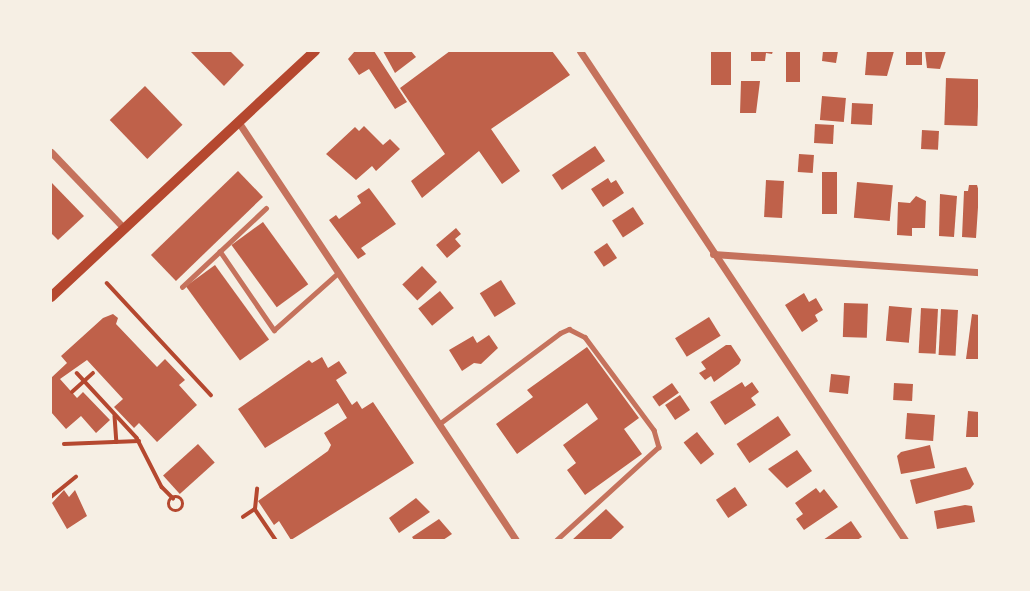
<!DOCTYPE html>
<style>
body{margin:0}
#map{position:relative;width:1030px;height:591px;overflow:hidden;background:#f6efe4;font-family:"Fira Sans Condensed",sans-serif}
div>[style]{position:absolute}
.building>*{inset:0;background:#bf614a;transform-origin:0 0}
.path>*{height:3.5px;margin:-1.75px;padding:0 1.75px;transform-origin:1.75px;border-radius:1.75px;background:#b5482f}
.path>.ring{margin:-1.75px;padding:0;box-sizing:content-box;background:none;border:3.5px solid #b5482f;border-radius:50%}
.service>*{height:4.5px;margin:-2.25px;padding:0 2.25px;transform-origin:2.25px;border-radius:2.25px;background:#c5725c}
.minor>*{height:7px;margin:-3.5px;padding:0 3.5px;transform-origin:3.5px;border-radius:3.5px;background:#c5725c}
.secondary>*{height:10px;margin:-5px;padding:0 5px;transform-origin:5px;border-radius:5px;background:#b5482f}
span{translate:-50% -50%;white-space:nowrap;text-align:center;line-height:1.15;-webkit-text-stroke:6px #f6efe4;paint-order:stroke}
.frame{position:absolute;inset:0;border:52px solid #f6efe4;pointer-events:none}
</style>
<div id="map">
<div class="building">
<div style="clip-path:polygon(190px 51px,230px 51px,244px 65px,224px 86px)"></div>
<div style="clip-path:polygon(355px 51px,374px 51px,407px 102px,395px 109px,369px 69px,359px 75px,348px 59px)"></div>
<div style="clip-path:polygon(383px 51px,411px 51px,416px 57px,395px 73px)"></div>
<div style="clip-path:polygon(450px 51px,552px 51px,570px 75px,491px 129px,520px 171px,502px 184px,479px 151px,422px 198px,411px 181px,445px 154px,400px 88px)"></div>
<div style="left:711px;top:51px;width:20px;height:34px"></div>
<div style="clip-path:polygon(751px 51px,773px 51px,772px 54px,766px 53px,765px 61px,751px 61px)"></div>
<div style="left:786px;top:51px;width:14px;height:31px"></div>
<div style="clip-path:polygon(823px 51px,838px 51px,836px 63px,822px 61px)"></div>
<div style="clip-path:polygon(867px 51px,894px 51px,887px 76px,865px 75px)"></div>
<div style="left:906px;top:51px;width:16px;height:14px"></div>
<div style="clip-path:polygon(925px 51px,946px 51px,940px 69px,927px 68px)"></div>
<div style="left:946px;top:78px;width:33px;height:47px;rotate:2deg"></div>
<div style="clip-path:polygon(741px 81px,760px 81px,756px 113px,740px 113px)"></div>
<div style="left:145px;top:86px;width:54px;height:49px;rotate:46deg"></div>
<div style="left:822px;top:96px;width:24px;height:24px;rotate:5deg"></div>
<div style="left:852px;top:103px;width:21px;height:21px;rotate:3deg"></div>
<div style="left:815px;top:124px;width:19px;height:19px;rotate:3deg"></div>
<div style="clip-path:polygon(364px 126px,383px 145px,390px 139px,400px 149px,376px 171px,372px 166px,356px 180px,326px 154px,355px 127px,359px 131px)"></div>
<div style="left:922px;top:130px;width:17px;height:19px;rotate:3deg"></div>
<div style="left:595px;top:146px;width:18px;height:52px;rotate:56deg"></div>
<div style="left:799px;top:154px;width:15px;height:18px;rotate:4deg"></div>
<div style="left:238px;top:171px;width:36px;height:121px;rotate:46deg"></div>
<div style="left:822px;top:172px;width:15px;height:42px"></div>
<div style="clip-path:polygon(608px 178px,611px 183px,616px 180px,624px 193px,603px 207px,591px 189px)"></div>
<div style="left:766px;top:180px;width:18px;height:37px;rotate:3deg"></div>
<div style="clip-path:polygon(51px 182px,84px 216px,58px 240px,51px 233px)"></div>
<div style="left:857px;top:182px;width:36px;height:36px;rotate:5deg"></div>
<div style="clip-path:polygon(969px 185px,977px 185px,979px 192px,976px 238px,962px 237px,964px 191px,968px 191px)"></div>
<div style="clip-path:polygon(369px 188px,396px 224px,361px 248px,366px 254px,358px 259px,329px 220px,336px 215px,339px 219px,361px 203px,357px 196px)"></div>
<div style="clip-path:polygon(940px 194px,957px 196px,954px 237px,939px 236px)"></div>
<div style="clip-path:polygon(916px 196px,926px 201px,925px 228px,912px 228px,912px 236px,897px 235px,898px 202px,910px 203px)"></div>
<div style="left:633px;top:207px;width:20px;height:25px;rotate:57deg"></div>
<div style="left:263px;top:222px;width:77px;height:39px;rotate:54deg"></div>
<div style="clip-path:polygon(456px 228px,461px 234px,455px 239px,461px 246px,447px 258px,436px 245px)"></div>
<div style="left:607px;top:243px;width:18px;height:16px;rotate:56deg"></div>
<div style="left:215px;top:265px;width:92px;height:36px;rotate:54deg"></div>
<div style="left:422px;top:266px;width:22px;height:27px;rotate:47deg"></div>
<div style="left:501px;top:280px;width:28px;height:25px;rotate:58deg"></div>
<div style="left:440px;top:291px;width:22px;height:28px;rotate:51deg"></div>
<div style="clip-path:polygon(804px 293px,809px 302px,816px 298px,823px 310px,815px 315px,818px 321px,802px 332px,785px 305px)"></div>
<div style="left:844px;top:303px;width:24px;height:34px;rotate:2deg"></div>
<div style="left:889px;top:306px;width:23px;height:35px;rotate:5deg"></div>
<div style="left:921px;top:308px;width:17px;height:45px;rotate:3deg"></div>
<div style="left:941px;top:309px;width:17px;height:46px;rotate:3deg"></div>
<div style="clip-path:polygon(113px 314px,118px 318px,116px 324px,157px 367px,165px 359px,185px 380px,179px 385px,197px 405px,157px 442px,139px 423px,134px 428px,114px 407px,123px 399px,87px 360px,60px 379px,77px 398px,83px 392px,110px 420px,96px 433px,81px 416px,66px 429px,51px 412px,51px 378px,67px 363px,61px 356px,103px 318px)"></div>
<div style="clip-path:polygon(972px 314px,979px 315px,979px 359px,966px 359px)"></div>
<div style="left:709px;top:317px;width:22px;height:40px;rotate:58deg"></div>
<div style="clip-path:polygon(489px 335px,498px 348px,481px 364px,474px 363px,462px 371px,449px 350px,473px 336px,477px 343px)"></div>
<div style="clip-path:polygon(726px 345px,731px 345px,741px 360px,739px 364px,714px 382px,711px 376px,705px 380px,699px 373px,706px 369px,701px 362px)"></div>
<div style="clip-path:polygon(587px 347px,639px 418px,624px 429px,642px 454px,585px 495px,567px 470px,576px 463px,563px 445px,598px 419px,587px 403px,517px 454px,496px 424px,533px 397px,527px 390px)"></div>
<div style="clip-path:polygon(322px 357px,328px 368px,339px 361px,347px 373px,336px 380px,352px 405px,357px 401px,362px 409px,373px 402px,414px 463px,291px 540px,279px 521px,274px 525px,258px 501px,328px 451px,331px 445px,324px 433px,347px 418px,338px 403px,265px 448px,238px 409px,309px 360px,312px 363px)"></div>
<div style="left:831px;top:374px;width:19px;height:18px;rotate:6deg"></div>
<div style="clip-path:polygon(742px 382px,745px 387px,752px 382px,759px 392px,751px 398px,756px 405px,725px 425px,710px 402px)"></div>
<div style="left:672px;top:383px;width:12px;height:24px;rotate:55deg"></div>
<div style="left:894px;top:383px;width:19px;height:17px;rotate:3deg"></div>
<div style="left:680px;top:395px;width:18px;height:18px;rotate:56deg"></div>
<div style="clip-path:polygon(968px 411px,979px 412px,979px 437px,966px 437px)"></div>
<div style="left:907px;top:413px;width:28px;height:26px;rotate:4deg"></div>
<div style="left:778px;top:416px;width:23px;height:50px;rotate:56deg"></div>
<div style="left:697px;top:432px;width:28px;height:17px;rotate:52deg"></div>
<div style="left:198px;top:444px;width:25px;height:47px;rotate:48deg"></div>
<div style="clip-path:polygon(930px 445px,935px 468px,901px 474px,897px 456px,901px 452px)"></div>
<div style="clip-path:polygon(797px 450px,812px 471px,787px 488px,768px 469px)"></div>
<div style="clip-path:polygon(966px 467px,974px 484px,970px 489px,916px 504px,910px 480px)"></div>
<div style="left:735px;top:487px;width:22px;height:23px;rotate:56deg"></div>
<div style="clip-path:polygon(816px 488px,820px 493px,824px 489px,838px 507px,804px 530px,796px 519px,803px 514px,795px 503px)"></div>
<div style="clip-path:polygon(64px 490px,69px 497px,75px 490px,87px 516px,67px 529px,52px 503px)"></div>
<div style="clip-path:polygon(416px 498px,430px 512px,399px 533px,389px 518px)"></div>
<div style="clip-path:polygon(965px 505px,972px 506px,975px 522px,937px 529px,934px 511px)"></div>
<div style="clip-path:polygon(606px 509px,624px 527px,610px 540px,572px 540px)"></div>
<div style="clip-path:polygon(439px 519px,452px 534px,443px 540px,414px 540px,412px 537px)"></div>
<div style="clip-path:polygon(851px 521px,862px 537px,857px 540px,823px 540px)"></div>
</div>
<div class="path">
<div style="left:107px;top:283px;width:153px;rotate:47.1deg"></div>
<div style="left:77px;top:373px;width:88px;rotate:47.3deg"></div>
<div style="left:137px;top:438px;width:55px;rotate:63deg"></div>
<div style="left:162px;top:487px;width:16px;rotate:45deg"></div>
<div style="left:72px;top:392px;width:28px;rotate:-42deg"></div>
<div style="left:115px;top:416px;width:26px;rotate:86deg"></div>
<div style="left:64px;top:444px;width:75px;rotate:-2.3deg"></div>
<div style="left:51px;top:497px;width:32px;rotate:-39deg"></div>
<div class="ring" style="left:169px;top:497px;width:10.5px;height:10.5px"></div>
<div style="left:255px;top:509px;width:20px;rotate:-84deg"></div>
<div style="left:243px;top:517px;width:14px;rotate:-34deg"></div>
<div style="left:255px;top:509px;width:37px;rotate:56deg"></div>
</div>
<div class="service">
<div style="left:220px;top:251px;width:96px;rotate:55.6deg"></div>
<div style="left:274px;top:330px;width:86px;rotate:-41.7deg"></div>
<div style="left:182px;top:287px;width:115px;rotate:-43.2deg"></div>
<div style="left:439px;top:424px;width:151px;rotate:-36.9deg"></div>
<div style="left:560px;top:333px;width:10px;rotate:-24deg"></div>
<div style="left:569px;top:329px;width:18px;rotate:27deg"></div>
<div style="left:585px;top:337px;width:116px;rotate:53.4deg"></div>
<div style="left:654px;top:430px;width:18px;rotate:74deg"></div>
<div style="left:659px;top:447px;width:138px;rotate:137.6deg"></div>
</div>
<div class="minor">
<div style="left:580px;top:51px;width:587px;rotate:56.39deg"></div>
<div style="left:239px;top:123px;width:501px;rotate:56.41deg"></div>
<div style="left:51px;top:152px;width:104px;rotate:46.2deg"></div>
<div style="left:713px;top:254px;width:267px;rotate:3.9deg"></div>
</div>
<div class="secondary">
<div style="left:51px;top:297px;width:361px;rotate:-43deg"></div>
</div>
<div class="frame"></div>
</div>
